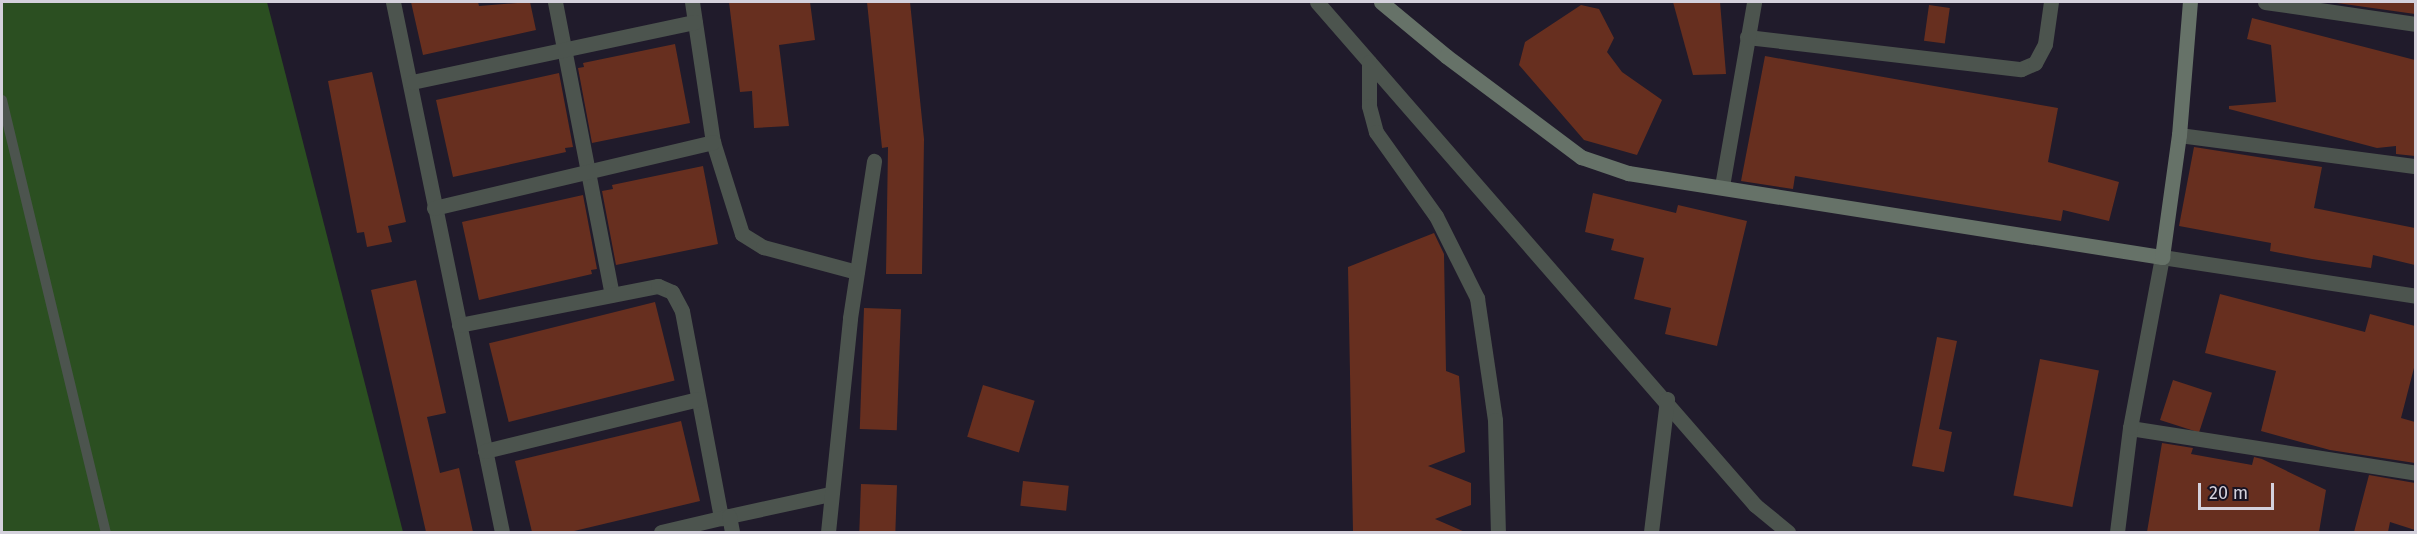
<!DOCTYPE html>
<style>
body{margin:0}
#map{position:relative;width:2417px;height:534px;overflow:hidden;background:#201b2b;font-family:"Fira Sans",sans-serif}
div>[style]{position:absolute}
.green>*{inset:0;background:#2b4f21}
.building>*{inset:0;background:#672f1f;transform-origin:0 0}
.lane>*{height:10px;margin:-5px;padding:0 5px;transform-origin:5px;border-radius:5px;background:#4c544e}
.street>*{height:15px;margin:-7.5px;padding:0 7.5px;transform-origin:7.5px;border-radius:7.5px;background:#4c544e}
.secondary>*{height:15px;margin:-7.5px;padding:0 7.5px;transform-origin:7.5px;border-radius:7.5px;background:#667268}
span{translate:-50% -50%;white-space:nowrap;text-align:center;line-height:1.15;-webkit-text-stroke:4.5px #171221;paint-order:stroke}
.frame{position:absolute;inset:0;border:3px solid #d4d1dc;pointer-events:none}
.scale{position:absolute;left:2198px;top:483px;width:76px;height:27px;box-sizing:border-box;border:3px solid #d4d1dc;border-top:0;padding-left:8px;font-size:18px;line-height:21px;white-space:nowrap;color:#d4d1dc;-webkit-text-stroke:4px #171221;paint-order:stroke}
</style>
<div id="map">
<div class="green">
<div style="clip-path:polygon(2px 2px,267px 2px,403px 532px,2px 532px)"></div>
</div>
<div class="building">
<div style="clip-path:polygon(411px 2px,478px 2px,479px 6px,530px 2px,536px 30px,423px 55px)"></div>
<div style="clip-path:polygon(729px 2px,810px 2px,815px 40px,779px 45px,789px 126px,754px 128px,752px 91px,740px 92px)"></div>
<div style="clip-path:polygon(867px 2px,910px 2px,924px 139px,922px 274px,886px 274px,888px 147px,882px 148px)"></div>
<div style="clip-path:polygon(1673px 2px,1720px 2px,1726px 74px,1693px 75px)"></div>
<div style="clip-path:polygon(2337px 2px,2415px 2px,2415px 14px,2337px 3px)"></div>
<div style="clip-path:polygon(1581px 5px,1599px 9px,1614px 38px,1607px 52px,1622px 72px,1662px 100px,1637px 155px,1584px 140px,1519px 65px,1525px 42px)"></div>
<div style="left:1929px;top:5px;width:21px;height:36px;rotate:8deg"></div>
<div style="clip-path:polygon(2252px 18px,2415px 60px,2415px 156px,2396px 154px,2396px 146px,2377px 148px,2229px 109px,2229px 106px,2276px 102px,2271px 45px,2247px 39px)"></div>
<div style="clip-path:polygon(675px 44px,690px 123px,592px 143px,578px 68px,584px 67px,583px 63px)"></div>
<div style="clip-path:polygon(1765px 56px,2058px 108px,2048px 162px,2119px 182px,2109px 221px,2063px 210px,2061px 221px,1795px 176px,1793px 189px,1741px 181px)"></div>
<div style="clip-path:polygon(372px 72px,406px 222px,388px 226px,392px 242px,367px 247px,364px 232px,357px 233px,328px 81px)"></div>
<div style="clip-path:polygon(559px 73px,573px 147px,565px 148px,566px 152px,453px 177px,436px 100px)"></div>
<div style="clip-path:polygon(2194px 147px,2322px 167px,2314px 208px,2415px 228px,2415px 265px,2373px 255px,2371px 268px,2312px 259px,2270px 251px,2271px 243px,2179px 226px)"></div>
<div style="clip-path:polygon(703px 166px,718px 244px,616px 265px,602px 191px,613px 189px,612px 185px)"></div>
<div style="clip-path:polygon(1593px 193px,1676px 213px,1678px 205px,1747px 221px,1717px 346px,1665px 334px,1671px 308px,1634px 299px,1644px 258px,1611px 250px,1614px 239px,1585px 232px)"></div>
<div style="clip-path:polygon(583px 195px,597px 269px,591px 270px,592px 274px,479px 300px,462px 222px)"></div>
<div style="clip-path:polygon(1434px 233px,1444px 254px,1446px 371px,1459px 376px,1465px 452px,1428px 466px,1471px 483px,1471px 505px,1435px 519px,1465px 532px,1353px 532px,1348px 267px)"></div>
<div style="clip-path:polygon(416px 280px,446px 413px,427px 417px,440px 473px,459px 468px,473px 532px,426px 532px,371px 290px)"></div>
<div style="clip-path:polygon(2220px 294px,2365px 332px,2370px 314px,2415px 326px,2415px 364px,2401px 418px,2415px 422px,2415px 463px,2330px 450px,2261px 431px,2276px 371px,2205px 353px)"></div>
<div style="left:655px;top:302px;width:81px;height:171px;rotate:76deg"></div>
<div style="left:864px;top:308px;width:37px;height:121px;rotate:2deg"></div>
<div style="clip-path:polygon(1937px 337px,1957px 341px,1939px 429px,1952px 432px,1944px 472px,1912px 466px)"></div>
<div style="left:2040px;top:359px;width:60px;height:139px;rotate:11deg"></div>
<div style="left:2173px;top:380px;width:41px;height:42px;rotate:18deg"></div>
<div style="left:983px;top:385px;width:54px;height:54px;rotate:17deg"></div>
<div style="clip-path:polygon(681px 421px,700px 501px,570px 532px,532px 532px,515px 461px)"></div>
<div style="clip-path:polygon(2162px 443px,2193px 448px,2191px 454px,2252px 465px,2254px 457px,2262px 459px,2326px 490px,2319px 532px,2147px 532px)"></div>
<div style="clip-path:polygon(2369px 475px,2415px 483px,2415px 530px,2390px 522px,2388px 532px,2354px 532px)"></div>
<div style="left:1023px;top:481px;width:46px;height:25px;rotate:6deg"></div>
<div style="left:861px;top:484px;width:36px;height:48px;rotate:2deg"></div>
</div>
<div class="lane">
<div style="left:2px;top:100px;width:444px;rotate:76.5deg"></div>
</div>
<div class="street">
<div style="left:393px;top:2px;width:541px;rotate:78.38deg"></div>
<div style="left:555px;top:2px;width:298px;rotate:79deg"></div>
<div style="left:692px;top:2px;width:142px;rotate:81.5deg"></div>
<div style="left:713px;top:142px;width:96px;rotate:72.5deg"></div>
<div style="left:742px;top:234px;width:25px;rotate:32deg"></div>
<div style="left:763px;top:247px;width:97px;rotate:14.9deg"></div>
<div style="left:1317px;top:2px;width:667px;rotate:48.95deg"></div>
<div style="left:1755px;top:505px;width:43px;rotate:39.3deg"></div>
<div style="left:2265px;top:2px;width:153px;rotate:8.3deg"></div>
<div style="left:1747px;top:37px;width:276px;rotate:6.7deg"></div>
<div style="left:2021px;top:69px;width:15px;rotate:-23deg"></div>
<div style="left:2035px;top:63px;width:21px;rotate:-62deg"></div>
<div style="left:2045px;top:44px;width:42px;rotate:-81.9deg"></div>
<div style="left:1369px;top:62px;width:44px;rotate:90deg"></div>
<div style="left:1369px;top:106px;width:27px;rotate:75deg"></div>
<div style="left:1376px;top:132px;width:103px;rotate:54.5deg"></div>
<div style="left:1436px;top:216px;width:92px;rotate:63.4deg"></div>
<div style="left:1477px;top:298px;width:123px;rotate:81.6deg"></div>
<div style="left:1495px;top:420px;width:112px;rotate:88.5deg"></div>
<div style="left:412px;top:82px;width:289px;rotate:-12deg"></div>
<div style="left:2179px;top:135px;width:239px;rotate:7.5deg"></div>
<div style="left:1722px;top:186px;width:187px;rotate:-80.1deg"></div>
<div style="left:434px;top:208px;width:287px;rotate:-13.3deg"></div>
<div style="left:459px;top:325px;width:203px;rotate:-11.1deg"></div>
<div style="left:658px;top:286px;width:15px;rotate:23deg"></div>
<div style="left:672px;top:292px;width:21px;rotate:62deg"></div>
<div style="left:682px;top:311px;width:211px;rotate:79.3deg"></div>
<div style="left:2130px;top:428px;width:290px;rotate:8.9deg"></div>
<div style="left:485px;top:451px;width:219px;rotate:-13.7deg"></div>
<div style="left:729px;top:516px;width:103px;rotate:-12.3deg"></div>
<div style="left:661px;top:532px;width:70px;rotate:-13.2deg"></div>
<div style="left:729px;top:516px;width:16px;rotate:79deg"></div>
<div style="left:828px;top:532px;width:215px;rotate:-84.1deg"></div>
<div style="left:850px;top:318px;width:159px;rotate:-81.3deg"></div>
<div style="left:1651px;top:532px;width:134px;rotate:-83.1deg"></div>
<div style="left:2117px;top:532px;width:105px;rotate:-82.9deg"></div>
<div style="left:2130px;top:428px;width:174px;rotate:-79.4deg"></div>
<div style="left:2162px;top:257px;width:257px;rotate:8.7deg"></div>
</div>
<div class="secondary">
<div style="left:1381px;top:2px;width:85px;rotate:39.7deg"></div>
<div style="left:1446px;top:56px;width:169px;rotate:36.8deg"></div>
<div style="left:1581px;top:157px;width:50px;rotate:18.8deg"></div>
<div style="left:1628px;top:173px;width:541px;rotate:8.94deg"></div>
<div style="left:2162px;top:257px;width:123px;rotate:-82.1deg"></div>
<div style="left:2179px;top:135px;width:133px;rotate:-85.3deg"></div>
</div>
<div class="frame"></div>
<div class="scale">20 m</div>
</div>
